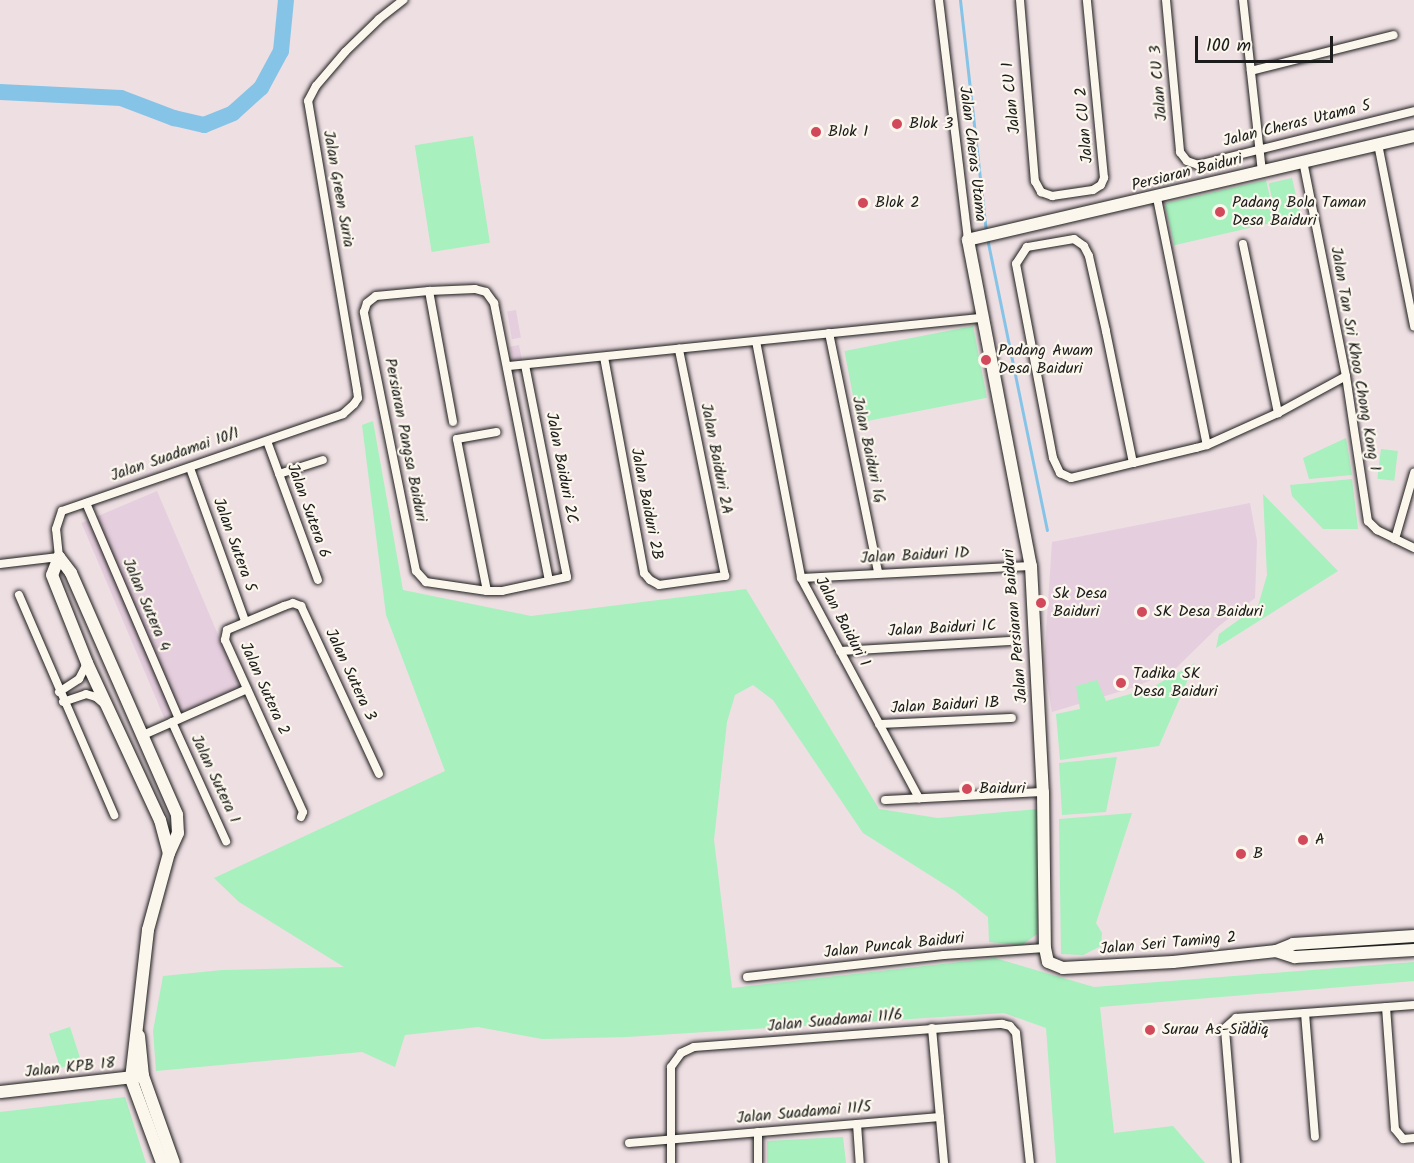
<!DOCTYPE html>
<style>
body{margin:0}
#map{position:relative;width:1414px;height:1163px;overflow:hidden;background:#eedfe3;font-family:Kalam,sans-serif}
div>[style]{position:absolute}
.built>*{inset:0;background:#e5cedd;transform-origin:0 0}
.green>*{inset:0;background:#a8f0be;transform-origin:0 0}
.stream>*{height:3px;margin:-1.5px;padding:0 1.5px;transform-origin:1.5px;border-radius:1.5px;background:#86c4e7}
.river>*{height:16px;margin:-8px;padding:0 8px;transform-origin:8px;border-radius:8px;background:#86c4e7}
.roads{filter:drop-shadow(0 0 2px #1c1c1c) drop-shadow(0 0 2px #1c1c1c)}
.street>*{height:8px;margin:-4px;padding:0 4px;transform-origin:4px;border-radius:4px;background:#fbf7ec}
.secondary>*{height:12px;margin:-6px;padding:0 6px;transform-origin:6px;border-radius:6px;background:#fbf7ec}
.dots>*{width:16px;height:16px;translate:-50% -50%;box-sizing:border-box;border:3px solid #fbf7ec;border-radius:50%}
span{translate:-50% -50%;white-space:nowrap;text-align:center;line-height:1.15;-webkit-text-stroke:4.5px #fbf7ec;paint-order:stroke}
.street-label{font-size:16px;color:#1c1c1c}
.poi-label{font-size:16px;color:#1c1c1c}
.left{translate:0 -50%;text-align:left}
.scale{position:absolute;left:1195px;top:36px;width:138px;height:27px;box-sizing:border-box;border:3px solid #1c1c1c;border-top:0;padding-left:8px;font-size:18px;line-height:21px;white-space:nowrap;color:#1c1c1c;-webkit-text-stroke:4px #fbf7ec;paint-order:stroke}
</style>
<div id="map">
<div class="built">
<div style="left:516px;top:310px;width:28px;height:9px;rotate:80deg"></div>
<div style="left:519px;top:345px;width:16px;height:9px;rotate:79deg"></div>
<div style="left:157px;top:491px;width:213px;height:82px;rotate:67deg"></div>
<div style="clip-path:polygon(1250px 503px,1257px 541px,1255px 598px,1219px 626px,1174px 670px,1135px 687px,1052px 712px,1044px 664px,1052px 542px)"></div>
</div>
<div class="green">
<div style="left:473px;top:136px;width:108px;height:59px;rotate:81deg"></div>
<div style="left:1292px;top:178px;width:41px;height:24px;rotate:77deg"></div>
<div style="left:1266px;top:180px;width:43px;height:104px;rotate:77deg"></div>
<div style="left:973px;top:326px;width:73px;height:131px;rotate:79deg"></div>
<div style="clip-path:polygon(373px 421px,403px 590px,531px 616px,746px 589px,879px 809px,938px 818px,1037px 809px,1037px 934px,1022px 945px,989px 942px,988px 917px,955px 891px,863px 833px,773px 700px,753px 685px,735px 695px,727px 722px,714px 840px,732px 988px,995px 958px,1094px 987px,1414px 962px,1414px 981px,1100px 1007px,1114px 1133px,1173px 1126px,1205px 1163px,1056px 1163px,1046px 1028px,1004px 1013px,627px 1037px,542px 1039px,478px 1027px,405px 1035px,395px 1067px,362px 1052px,156px 1071px,153px 1031px,163px 976px,222px 970px,344px 967px,239px 902px,214px 878px,445px 771px,386px 615px,362px 425px)"></div>
<div style="clip-path:polygon(1346px 438px,1352px 475px,1309px 479px,1303px 458px)"></div>
<div style="left:1381px;top:449px;width:17px;height:30px;rotate:7deg"></div>
<div style="clip-path:polygon(1352px 479px,1358px 529px,1323px 529px,1292px 496px,1290px 485px)"></div>
<div style="clip-path:polygon(1263px 494px,1338px 571px,1216px 648px,1219px 634px,1258px 606px,1267px 575px)"></div>
<div style="clip-path:polygon(1195px 663px,1159px 746px,1060px 760px,1056px 714px,1080px 709px,1076px 686px,1097px 680px,1106px 701px,1151px 688px)"></div>
<div style="clip-path:polygon(1117px 757px,1106px 812px,1062px 815px,1059px 763px)"></div>
<div style="clip-path:polygon(1132px 813px,1096px 923px,1102px 933px,1101px 946px,1083px 955px,1061px 954px,1059px 819px)"></div>
<div style="left:70px;top:1027px;width:36px;height:22px;rotate:72deg"></div>
<div style="clip-path:polygon(125px 1097px,146px 1163px,0 1163px,0 1112px)"></div>
<div style="clip-path:polygon(843px 1137px,846px 1163px,767px 1163px,767px 1141px)"></div>
</div>
<div class="stream">
<div style="left:960px;top:0;width:232px;rotate:83.6deg"></div>
<div style="left:987px;top:238px;width:298px;rotate:78.4deg"></div>
</div>
<div class="river">
<div style="left:0;top:92px;width:121px;rotate:2.8deg"></div>
<div style="left:121px;top:98px;width:57px;rotate:20.7deg"></div>
<div style="left:174px;top:118px;width:31px;rotate:13deg"></div>
<div style="left:204px;top:125px;width:31px;rotate:-22deg"></div>
<div style="left:233px;top:113px;width:38px;rotate:-42deg"></div>
<div style="left:261px;top:88px;width:42px;rotate:-61.6deg"></div>
<div style="left:281px;top:51px;width:51px;rotate:-84.4deg"></div>
</div>
<div class="roads">
<div class="street">
<div style="left:939px;top:0;width:242px;rotate:83.1deg"></div>
<div style="left:1020px;top:0;width:182px;rotate:85.3deg"></div>
<div style="left:1035px;top:181px;width:13px;rotate:61deg"></div>
<div style="left:1041px;top:192px;width:12px;rotate:20deg"></div>
<div style="left:1052px;top:196px;width:41px;rotate:-8.3deg"></div>
<div style="left:1093px;top:190px;width:9px;rotate:-32deg"></div>
<div style="left:1101px;top:185px;width:8px;rotate:-67deg"></div>
<div style="left:1104px;top:178px;width:179px;rotate:-95.5deg"></div>
<div style="left:1166px;top:0;width:153px;rotate:84.7deg"></div>
<div style="left:1180px;top:152px;width:11px;rotate:52deg"></div>
<div style="left:1187px;top:161px;width:12px;rotate:20deg"></div>
<div style="left:1198px;top:165px;width:223px;rotate:-14deg"></div>
<div style="left:1243px;top:0;width:172px;rotate:83.7deg"></div>
<div style="left:1251px;top:71px;width:147px;rotate:-14.1deg"></div>
<div style="left:1378px;top:144px;width:186px;rotate:78.8deg"></div>
<div style="left:1303px;top:161px;width:219px;rotate:78.7deg"></div>
<div style="left:1346px;top:376px;width:147px;rotate:81.4deg"></div>
<div style="left:1368px;top:521px;width:13px;rotate:45deg"></div>
<div style="left:1377px;top:530px;width:41px;rotate:25.9deg"></div>
<div style="left:1157px;top:198px;width:252px;rotate:78.6deg"></div>
<div style="left:1243px;top:244px;width:173px;rotate:78.3deg"></div>
<div style="left:429px;top:291px;width:133px;rotate:79.6deg"></div>
<div style="left:829px;top:333px;width:244px;rotate:78.4deg"></div>
<div style="left:756px;top:341px;width:241px;rotate:79.2deg"></div>
<div style="left:801px;top:578px;width:250px;rotate:61.8deg"></div>
<div style="left:604px;top:357px;width:220px;rotate:79.5deg"></div>
<div style="left:644px;top:573px;width:9px;rotate:49deg"></div>
<div style="left:650px;top:580px;width:10px;rotate:29deg"></div>
<div style="left:659px;top:585px;width:67px;rotate:-7.8deg"></div>
<div style="left:725px;top:576px;width:232px;rotate:-101.5deg"></div>
<div style="left:525px;top:365px;width:216px;rotate:78.8deg"></div>
<div style="left:567px;top:577px;width:66px;rotate:167.8deg"></div>
<div style="left:502px;top:591px;width:15px;rotate:180deg"></div>
<div style="left:487px;top:591px;width:62px;rotate:-171.6deg"></div>
<div style="left:426px;top:582px;width:15px;rotate:-132deg"></div>
<div style="left:416px;top:571px;width:264px;rotate:-101.4deg"></div>
<div style="left:364px;top:312px;width:9px;rotate:-72deg"></div>
<div style="left:367px;top:303px;width:11px;rotate:-38deg"></div>
<div style="left:376px;top:296px;width:53px;rotate:-5.4deg"></div>
<div style="left:429px;top:291px;width:46px;rotate:-2.5deg"></div>
<div style="left:475px;top:289px;width:11px;rotate:15deg"></div>
<div style="left:486px;top:292px;width:14px;rotate:54deg"></div>
<div style="left:494px;top:303px;width:283px;rotate:78.8deg"></div>
<div style="left:508px;top:366px;width:475px;rotate:-5.8deg"></div>
<div style="left:267px;top:441px;width:148px;rotate:69.9deg"></div>
<div style="left:1133px;top:463px;width:135px;rotate:-101.6deg"></div>
<div style="left:1106px;top:331px;width:77px;rotate:-102.8deg"></div>
<div style="left:1089px;top:256px;width:11px;rotate:-117deg"></div>
<div style="left:1084px;top:246px;width:12px;rotate:-145deg"></div>
<div style="left:1074px;top:239px;width:48px;rotate:170.3deg"></div>
<div style="left:1027px;top:247px;width:20px;rotate:123deg"></div>
<div style="left:1016px;top:264px;width:197px;rotate:79.2deg"></div>
<div style="left:1053px;top:458px;width:17px;rotate:65deg"></div>
<div style="left:1060px;top:473px;width:12px;rotate:24deg"></div>
<div style="left:1071px;top:478px;width:64px;rotate:-13.6deg"></div>
<div style="left:1133px;top:463px;width:65px;rotate:-13.4deg"></div>
<div style="left:1196px;top:448px;width:11px;rotate:-15deg"></div>
<div style="left:1207px;top:445px;width:78px;rotate:-24.3deg"></div>
<div style="left:1278px;top:413px;width:77px;rotate:-28.6deg"></div>
<div style="left:190px;top:468px;width:163px;rotate:70.2deg"></div>
<div style="left:279px;top:474px;width:46px;rotate:-17.7deg"></div>
<div style="left:86px;top:503px;width:235px;rotate:66.7deg"></div>
<div style="left:1395px;top:539px;width:69px;rotate:-73.9deg"></div>
<div style="left:0;top:564px;width:59px;rotate:-6.8deg"></div>
<div style="left:59px;top:557px;width:28px;rotate:-96deg"></div>
<div style="left:56px;top:529px;width:19px;rotate:-72deg"></div>
<div style="left:62px;top:511px;width:297px;rotate:-19deg"></div>
<div style="left:343px;top:414px;width:15px;rotate:-42deg"></div>
<div style="left:354px;top:404px;width:7px;rotate:-56deg"></div>
<div style="left:358px;top:398px;width:8px;rotate:-97deg"></div>
<div style="left:357px;top:390px;width:293px;rotate:-99.6deg"></div>
<div style="left:308px;top:101px;width:17px;rotate:-62deg"></div>
<div style="left:316px;top:86px;width:45px;rotate:-49.5deg"></div>
<div style="left:345px;top:52px;width:47px;rotate:-44.1deg"></div>
<div style="left:379px;top:19px;width:31px;rotate:-38deg"></div>
<div style="left:801px;top:578px;width:230px;rotate:-3deg"></div>
<div style="left:487px;top:591px;width:155px;rotate:-101.2deg"></div>
<div style="left:457px;top:439px;width:40px;rotate:-10deg"></div>
<div style="left:19px;top:595px;width:240px;rotate:66.6deg"></div>
<div style="left:840px;top:651px;width:170px;rotate:-3.4deg"></div>
<div style="left:59px;top:692px;width:24px;rotate:-33deg"></div>
<div style="left:79px;top:679px;width:18px;rotate:-63deg"></div>
<div style="left:63px;top:702px;width:24px;rotate:-19deg"></div>
<div style="left:86px;top:694px;width:10px;rotate:17deg"></div>
<div style="left:96px;top:697px;width:11px;rotate:41deg"></div>
<div style="left:172px;top:722px;width:131px;rotate:65.6deg"></div>
<div style="left:879px;top:724px;width:133px;rotate:-2.6deg"></div>
<div style="left:141px;top:736px;width:116px;rotate:-23.9deg"></div>
<div style="left:885px;top:800px;width:158px;rotate:-2.9deg"></div>
<div style="left:301px;top:817px;width:5px;rotate:-68deg"></div>
<div style="left:303px;top:812px;width:189px;rotate:-114.4deg"></div>
<div style="left:225px;top:640px;width:10px;rotate:-79deg"></div>
<div style="left:227px;top:630px;width:62px;rotate:-22.8deg"></div>
<div style="left:284px;top:606px;width:9px;rotate:-18deg"></div>
<div style="left:293px;top:603px;width:9px;rotate:21deg"></div>
<div style="left:301px;top:606px;width:185px;rotate:65.1deg"></div>
<div style="left:747px;top:977px;width:198px;rotate:-6.4deg"></div>
<div style="left:944px;top:955px;width:101px;rotate:-4deg"></div>
<div style="left:1386px;top:1007px;width:122px;rotate:85.8deg"></div>
<div style="left:1395px;top:1129px;width:13px;rotate:51deg"></div>
<div style="left:1403px;top:1139px;width:11px;rotate:-5deg"></div>
<div style="left:1305px;top:1013px;width:124px;rotate:85.4deg"></div>
<div style="left:932px;top:1028px;width:136px;rotate:84.9deg"></div>
<div style="left:857px;top:1124px;width:39px;rotate:86deg"></div>
<div style="left:758px;top:1132px;width:31px;rotate:90deg"></div>
<div style="left:629px;top:1143px;width:312px;rotate:-4.8deg"></div>
<div style="left:671px;top:1163px;width:96px;rotate:-90deg"></div>
<div style="left:671px;top:1067px;width:17px;rotate:-54deg"></div>
<div style="left:681px;top:1053px;width:14px;rotate:-25deg"></div>
<div style="left:694px;top:1047px;width:309px;rotate:-4.3deg"></div>
<div style="left:1002px;top:1024px;width:8px;rotate:14deg"></div>
<div style="left:1010px;top:1026px;width:9px;rotate:49deg"></div>
<div style="left:1016px;top:1033px;width:131px;rotate:83.9deg"></div>
<div style="left:1236px;top:1163px;width:135px;rotate:-94.7deg"></div>
<div style="left:1225px;top:1028px;width:15px;rotate:-42deg"></div>
<div style="left:1236px;top:1018px;width:178px;rotate:-4.2deg"></div>
</div>
<div class="secondary">
<div style="left:1414px;top:136px;width:458px;rotate:166.9deg"></div>
<div style="left:968px;top:240px;width:332px;rotate:79.1deg"></div>
<div style="left:1031px;top:566px;width:226px;rotate:87deg"></div>
<div style="left:1043px;top:792px;width:156px;rotate:89.3deg"></div>
<div style="left:1045px;top:948px;width:14px;rotate:78deg"></div>
<div style="left:1048px;top:962px;width:16px;rotate:22deg"></div>
<div style="left:1063px;top:968px;width:110px;rotate:-3.1deg"></div>
<div style="left:1173px;top:962px;width:104px;rotate:-6.1deg"></div>
<div style="left:1276px;top:951px;width:18px;rotate:-22deg"></div>
<div style="left:1293px;top:944px;width:121px;rotate:-3.8deg"></div>
<div style="left:59px;top:557px;width:20px;rotate:53deg"></div>
<div style="left:71px;top:573px;width:264px;rotate:66.3deg"></div>
<div style="left:177px;top:815px;width:18px;rotate:87deg"></div>
<div style="left:178px;top:833px;width:22px;rotate:114deg"></div>
<div style="left:169px;top:853px;width:80px;rotate:105.3deg"></div>
<div style="left:148px;top:930px;width:150px;rotate:96.5deg"></div>
<div style="left:131px;top:1079px;width:90px;rotate:69.7deg"></div>
<div style="left:59px;top:557px;width:19px;rotate:111deg"></div>
<div style="left:52px;top:575px;width:95px;rotate:68.3deg"></div>
<div style="left:87px;top:663px;width:173px;rotate:65.1deg"></div>
<div style="left:160px;top:820px;width:34px;rotate:75deg"></div>
<div style="left:1276px;top:951px;width:20px;rotate:18deg"></div>
<div style="left:1295px;top:957px;width:119px;rotate:-3.4deg"></div>
<div style="left:139px;top:1036px;width:40px;rotate:84.3deg"></div>
<div style="left:143px;top:1076px;width:92px;rotate:70.4deg"></div>
<div style="left:0;top:1092px;width:144px;rotate:-6.4deg"></div>
</div>
</div>
<div class="dots">
<div style="left:897px;top:124px;background:#d1495b"></div>
<div style="left:816px;top:132px;background:#d1495b"></div>
<div style="left:863px;top:203px;background:#d1495b"></div>
<div style="left:1220px;top:212px;background:#d1495b"></div>
<div style="left:986px;top:360px;background:#d1495b"></div>
<div style="left:1041px;top:603px;background:#d1495b"></div>
<div style="left:1142px;top:612px;background:#d1495b"></div>
<div style="left:1121px;top:683px;background:#d1495b"></div>
<div style="left:967px;top:789px;background:#d1495b"></div>
<div style="left:1303px;top:840px;background:#d1495b"></div>
<div style="left:1241px;top:854px;background:#d1495b"></div>
<div style="left:1150px;top:1030px;background:#d1495b"></div>
</div>
<div class="street-label">
<span style="left:1159px;top:83px;rotate:-95deg">Jalan CU 3</span>
<span style="left:1012px;top:98px;rotate:-96deg">Jalan CU 1</span>
<span style="left:1297px;top:124px;rotate:-14deg">Jalan Cheras Utama 5</span>
<span style="left:1085px;top:125px;rotate:-95deg">Jalan CU 2</span>
<span style="left:972px;top:154px;rotate:83deg">Jalan Cheras Utama</span>
<span style="left:1187px;top:173px;rotate:-14deg">Persiaran Baiduri</span>
<span style="left:338px;top:189px;rotate:80deg">Jalan Green Suria</span>
<span style="left:1355px;top:359px;rotate:80deg">Jalan Tan Sri Khoo Chong Kong 1</span>
<span style="left:405px;top:440px;rotate:79deg">Persiaran Pangsa Baiduri</span>
<span style="left:868px;top:450px;rotate:78deg">Jalan Baiduri 1G</span>
<span style="left:175px;top:455px;rotate:-19deg">Jalan Suadamai 10/1</span>
<span style="left:716px;top:459px;rotate:79deg">Jalan Baiduri 2A</span>
<span style="left:561px;top:468px;rotate:79deg">Jalan Baiduri 2C</span>
<span style="left:646px;top:504px;rotate:79deg">Jalan Baiduri 2B</span>
<span style="left:308px;top:511px;rotate:70deg">Jalan Sutera 6</span>
<span style="left:234px;top:545px;rotate:70deg">Jalan Sutera 5</span>
<span style="left:915px;top:556px;rotate:-3deg">Jalan Baiduri 1D</span>
<span style="left:146px;top:605px;rotate:67deg">Jalan Sutera 4</span>
<span style="left:842px;top:622px;rotate:62deg">Jalan Baiduri 1</span>
<span style="left:1016px;top:626px;rotate:-95deg">Jalan Persiaran Baiduri</span>
<span style="left:942px;top:629px;rotate:-3deg">Jalan Baiduri 1C</span>
<span style="left:350px;top:675px;rotate:65deg">Jalan Sutera 3</span>
<span style="left:264px;top:689px;rotate:66deg">Jalan Sutera 2</span>
<span style="left:945px;top:706px;rotate:-3deg">Jalan Baiduri 1B</span>
<span style="left:215px;top:779px;rotate:65deg">Jalan Sutera 1</span>
<span style="left:1168px;top:944px;rotate:-5deg">Jalan Seri Taming 2</span>
<span style="left:894px;top:946px;rotate:-6deg">Jalan Puncak Baiduri</span>
<span style="left:835px;top:1021px;rotate:-5deg">Jalan Suadamai 11/6</span>
<span style="left:70px;top:1068px;rotate:-6deg">Jalan KPB 18</span>
<span style="left:804px;top:1113px;rotate:-5deg">Jalan Suadamai 11/5</span>
</div>
<div class="poi-label">
<span class="left" style="left:909px;top:124px">Blok 3</span>
<span class="left" style="left:828px;top:132px">Blok 1</span>
<span class="left" style="left:875px;top:203px">Blok 2</span>
<span class="left" style="left:1232px;top:212px">Padang Bola Taman<br>Desa Baiduri</span>
<span class="left" style="left:998px;top:360px">Padang Awam<br>Desa Baiduri</span>
<span class="left" style="left:1053px;top:603px">Sk Desa<br>Baiduri</span>
<span class="left" style="left:1154px;top:612px">SK Desa Baiduri</span>
<span class="left" style="left:1133px;top:683px">Tadika SK<br>Desa Baiduri</span>
<span class="left" style="left:979px;top:789px">Baiduri</span>
<span class="left" style="left:1315px;top:840px">A</span>
<span class="left" style="left:1253px;top:854px">B</span>
<span class="left" style="left:1162px;top:1030px">Surau As-Siddiq</span>
</div>
<div class="scale">100 m</div>
</div>
